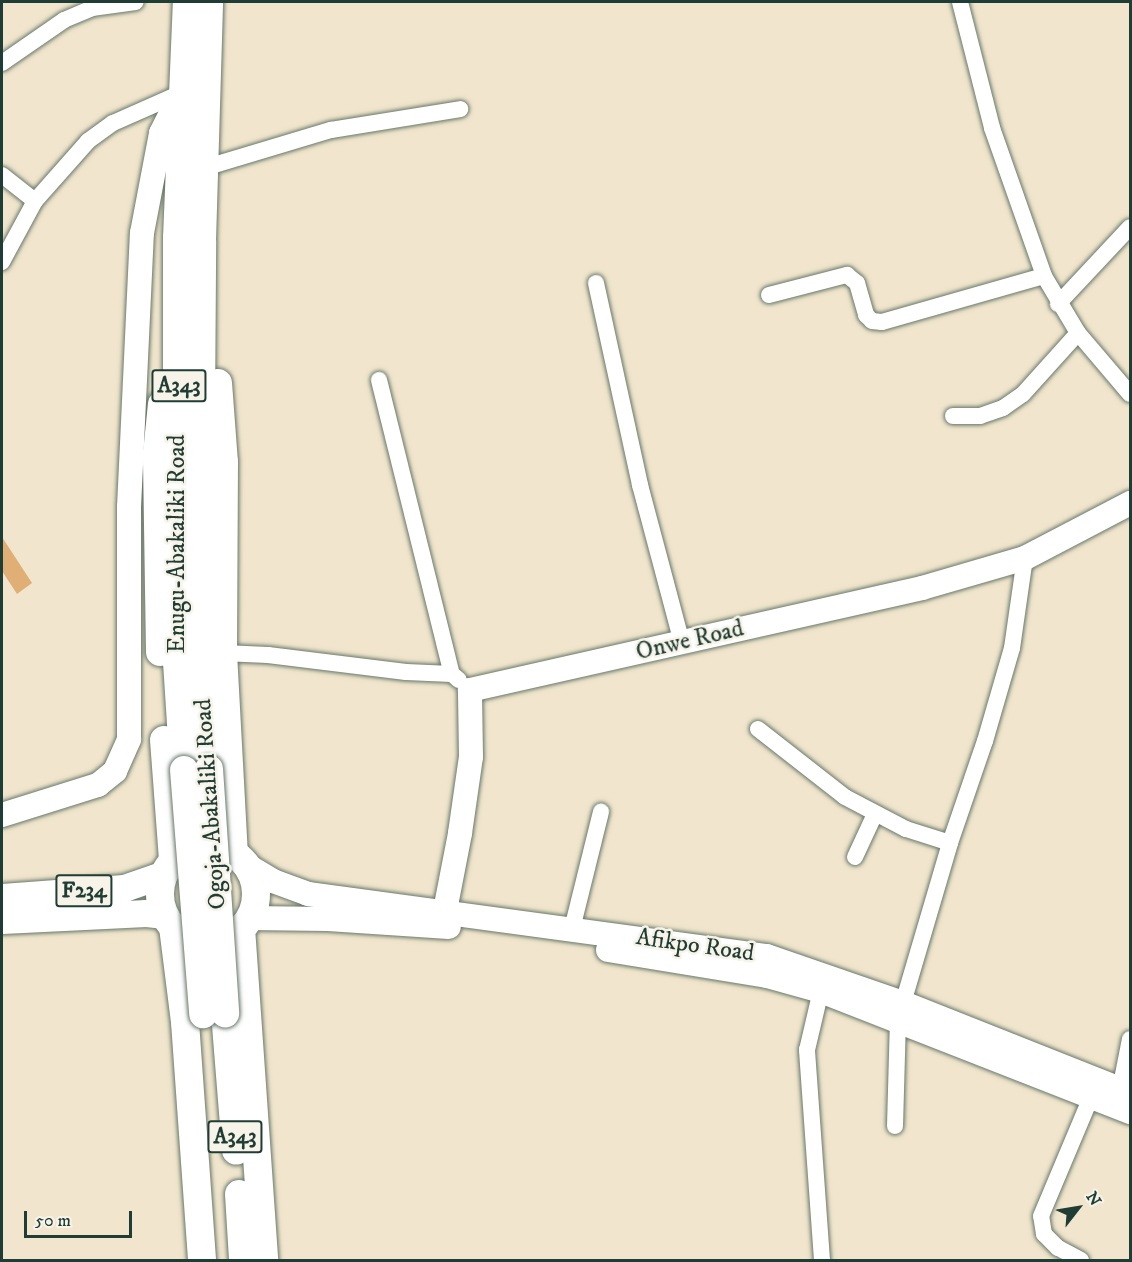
<!DOCTYPE html>
<style>
body{margin:0}
#map{position:relative;width:1132px;height:1262px;overflow:hidden;background:#f1e6cd;font-family:"IM FELL DW Pica",serif}
div>[style]{position:absolute}
.building>*{inset:0;background:#dfaf75}
.roads{filter:drop-shadow(0 0 2px #68786a) drop-shadow(0 0 2px #68786a)}
.minor>*{height:16px;margin:-8px;padding:0 8px;transform-origin:8px;border-radius:8px;background:#fff}
.secondary>*{height:24px;margin:-12px;padding:0 12px;transform-origin:12px;border-radius:12px;background:#fff}
.primary>*{height:27px;margin:-13.5px;padding:0 13.5px;transform-origin:13.5px;border-radius:13.5px;background:#fff}
.trunk>*{height:28px;margin:-14px;padding:0 14px;transform-origin:14px;border-radius:14px;background:#fff}
.trunk>.ring{margin:-14px;padding:0;box-sizing:content-box;background:none;border:28px solid #fff;border-radius:50%}
.bridges{filter:drop-shadow(0 0 2px #68786a) drop-shadow(0 0 2px #68786a)}
.trunk-bridge>*{height:28px;margin:-14px;padding:0 14px;transform-origin:14px;border-radius:14px;background:#fff}
span{translate:-50% -50%;white-space:nowrap;text-align:center;line-height:1.15;-webkit-text-stroke:5px #f7f3e8;paint-order:stroke}
.shield-label span{padding:2px 4px;background:#f7f3e8;border:2px solid;border-radius:4px;-webkit-text-stroke-width:0}
.shield-label{font-size:22px;color:#1f3d34;font-weight:700}
.street-label{font-size:24px;color:#1f3d34}
.frame{position:absolute;inset:0;border:3px solid #1f3d34;pointer-events:none}
.north{position:absolute;left:1048px;top:1178px;width:60px;height:60px;-webkit-text-stroke:4px #f7f3e8;paint-order:stroke;rotate:59deg;font-size:16px;font-weight:700;line-height:24px;text-align:center;color:#1f3d34}
.north::after{content:'';display:block;margin:auto;width:21px;height:27px;background:#1f3d34;clip-path:polygon(50% 0,100% 100%,50% 72%,0 100%)}
.scale{position:absolute;left:24px;top:1211px;width:108px;height:27px;box-sizing:border-box;border:3px solid #1f3d34;border-top:0;padding-left:8px;font-size:18px;line-height:21px;white-space:nowrap;color:#1f3d34;-webkit-text-stroke:4px #f7f3e8;paint-order:stroke}
</style>
<div id="map">
<div class="building">
<div style="clip-path:polygon(2px 537px,32px 583px,17px 594px,2px 571px)"></div>
</div>
<div class="roads">
<div class="minor">
<div style="left:960px;top:2px;width:130px;rotate:75.7deg"></div>
<div style="left:992px;top:128px;width:157px;rotate:70.6deg"></div>
<div style="left:1044px;top:276px;width:66px;rotate:59.2deg"></div>
<div style="left:1078px;top:333px;width:80px;rotate:49.6deg"></div>
<div style="left:2px;top:63px;width:75px;rotate:-34.7deg"></div>
<div style="left:64px;top:20px;width:30px;rotate:-23deg"></div>
<div style="left:92px;top:8px;width:44px;rotate:-7.8deg"></div>
<div style="left:204px;top:168px;width:133px;rotate:-16.7deg"></div>
<div style="left:331px;top:130px;width:131px;rotate:-9.2deg"></div>
<div style="left:2px;top:175px;width:42px;rotate:38.2deg"></div>
<div style="left:2px;top:262px;width:69px;rotate:-61.6deg"></div>
<div style="left:35px;top:201px;width:80px;rotate:-48.5deg"></div>
<div style="left:88px;top:141px;width:31px;rotate:-36deg"></div>
<div style="left:113px;top:123px;width:74px;rotate:-23.8deg"></div>
<div style="left:596px;top:283px;width:207px;rotate:77.7deg"></div>
<div style="left:640px;top:485px;width:163px;rotate:75.1deg"></div>
<div style="left:769px;top:295px;width:81px;rotate:-14.4deg"></div>
<div style="left:847px;top:275px;width:13px;rotate:39deg"></div>
<div style="left:857px;top:283px;width:33px;rotate:74deg"></div>
<div style="left:866px;top:315px;width:8px;rotate:45deg"></div>
<div style="left:872px;top:321px;width:10px;rotate:6deg"></div>
<div style="left:882px;top:322px;width:168px;rotate:-15.9deg"></div>
<div style="left:1058px;top:304px;width:105px;rotate:-46.9deg"></div>
<div style="left:379px;top:380px;width:303px;rotate:76.1deg"></div>
<div style="left:953px;top:416px;width:27px"></div>
<div style="left:980px;top:416px;width:24px;rotate:-19deg"></div>
<div style="left:1003px;top:408px;width:24px;rotate:-35deg"></div>
<div style="left:1023px;top:394px;width:82px;rotate:-48deg"></div>
<div style="left:223px;top:653px;width:45px;rotate:2.5deg"></div>
<div style="left:268px;top:655px;width:139px;rotate:7deg"></div>
<div style="left:406px;top:672px;width:46px;rotate:2.5deg"></div>
<div style="left:452px;top:674px;width:9px;rotate:41deg"></div>
<div style="left:758px;top:729px;width:110px;rotate:38deg"></div>
<div style="left:845px;top:797px;width:69px;rotate:27.7deg"></div>
<div style="left:906px;top:829px;width:46px;rotate:17.7deg"></div>
<div style="left:855px;top:857px;width:47px;rotate:-65.1deg"></div>
<div style="left:572px;top:929px;width:121px;rotate:-76.1deg"></div>
<div style="left:903px;top:1003px;width:167px;rotate:-73.6deg"></div>
<div style="left:950px;top:843px;width:108px;rotate:-71.1deg"></div>
<div style="left:985px;top:741px;width:97px;rotate:-73.8deg"></div>
<div style="left:1012px;top:648px;width:91px;rotate:-81.8deg"></div>
<div style="left:1118px;top:1100px;width:62px;rotate:-78.9deg"></div>
<div style="left:895px;top:1126px;width:106px;rotate:-88.4deg"></div>
<div style="left:822px;top:1260px;width:211px;rotate:-94.1deg"></div>
<div style="left:807px;top:1050px;width:70px;rotate:-76.8deg"></div>
<div style="left:1081px;top:1260px;width:26px;rotate:-152deg"></div>
<div style="left:1058px;top:1248px;width:20px;rotate:-135deg"></div>
<div style="left:1044px;top:1234px;width:18px;rotate:-99deg"></div>
<div style="left:1041px;top:1216px;width:129px;rotate:-67.2deg"></div>
</div>
<div class="secondary">
<div style="left:2px;top:815px;width:101px;rotate:-17.4deg"></div>
<div style="left:98px;top:785px;width:22px;rotate:-39deg"></div>
<div style="left:115px;top:771px;width:35px;rotate:-66deg"></div>
<div style="left:129px;top:739px;width:232px;rotate:-90deg"></div>
<div style="left:129px;top:507px;width:274px;rotate:-87.3deg"></div>
<div style="left:142px;top:233px;width:102px;rotate:-79.2deg"></div>
<div style="left:161px;top:133px;width:45px;rotate:-63.4deg"></div>
<div style="left:245px;top:864px;width:33px;rotate:31deg"></div>
<div style="left:273px;top:881px;width:37px;rotate:20deg"></div>
<div style="left:308px;top:894px;width:463px;rotate:7.7deg"></div>
<div style="left:767px;top:956px;width:144px;rotate:19.1deg"></div>
<div style="left:903px;top:1003px;width:244px;rotate:21.6deg"></div>
<div style="left:249px;top:918px;width:79px;rotate:0.7deg"></div>
<div style="left:328px;top:919px;width:121px;rotate:3.8deg"></div>
<div style="left:442px;top:926px;width:95px;rotate:-79deg"></div>
<div style="left:460px;top:833px;width:77px;rotate:-81.8deg"></div>
<div style="left:471px;top:757px;width:67px;rotate:-90.9deg"></div>
<div style="left:470px;top:690px;width:463px;rotate:-12.7deg"></div>
<div style="left:922px;top:588px;width:107px;rotate:-16.2deg"></div>
<div style="left:1025px;top:558px;width:119px;rotate:-27.6deg"></div>
<div style="left:608px;top:950px;width:161px;rotate:9.3deg"></div>
<div style="left:767px;top:976px;width:56px;rotate:15.5deg"></div>
<div style="left:821px;top:991px;width:332px;rotate:21.4deg"></div>
</div>
<div class="primary">
<div style="left:2px;top:897px;width:122px;rotate:-4.2deg"></div>
<div style="left:124px;top:888px;width:42px;rotate:-19.3deg"></div>
<div style="left:2px;top:920px;width:144px;rotate:-2.8deg"></div>
<div style="left:146px;top:913px;width:19px;rotate:6deg"></div>
</div>
<div class="trunk">
<div style="left:218px;top:383px;width:79px;rotate:85.7deg"></div>
<div style="left:224px;top:462px;width:191px;rotate:90.3deg"></div>
<div style="left:223px;top:653px;width:202px;rotate:86.9deg"></div>
<div style="left:160px;top:652px;width:198px;rotate:-90.9deg"></div>
<div style="left:157px;top:454px;width:50px;rotate:-84.3deg"></div>
<div style="left:164px;top:740px;width:121px;rotate:85.7deg"></div>
<div style="left:209px;top:769px;width:106px;rotate:-94.3deg"></div>
<div style="left:201px;top:663px;width:108px;rotate:-90.5deg"></div>
<div style="left:200px;top:555px;width:314px;rotate:-89.6deg"></div>
<div style="left:202px;top:241px;width:239px;rotate:-88.3deg"></div>
<div style="left:184px;top:770px;width:108px;rotate:-93.7deg"></div>
<div style="left:177px;top:662px;width:424px;rotate:-90deg"></div>
<div style="left:177px;top:238px;width:236px;rotate:-87.6deg"></div>
<div class="ring" style="left:160px;top:846px;width:68px;height:68px"></div>
<div style="left:173px;top:927px;width:96px;rotate:82.8deg"></div>
<div style="left:185px;top:1022px;width:239px;rotate:85.9deg"></div>
<div style="left:241px;top:928px;width:333px;rotate:86deg"></div>
<div style="left:225px;top:1013px;width:138px;rotate:85.4deg"></div>
<div style="left:239px;top:1194px;width:66px;rotate:86.5deg"></div>
</div>
</div>
<div class="bridges">
<div class="trunk-bridge">
<div style="left:209px;top:769px;width:245px;rotate:86.2deg"></div>
<div style="left:184px;top:770px;width:245px;rotate:85.5deg"></div>
</div>
</div>
<div class="shield-label">
<span style="left:179px;top:386px">A343</span>
<span style="left:84px;top:891px">F234</span>
<span style="left:235px;top:1137px">A343</span>
</div>
<div class="street-label">
<span style="left:178px;top:544px;rotate:-90deg">Enugu-Abakaliki Road</span>
<span style="left:690px;top:641px;rotate:-13deg">Onwe Road</span>
<span style="left:211px;top:804px;rotate:-94deg">Ogoja-Abakaliki Road</span>
<span style="left:695px;top:946px;rotate:8deg">Afikpo Road</span>
</div>
<div class="frame"></div>
<div class="north">N</div>
<div class="scale">50 m</div>
</div>
